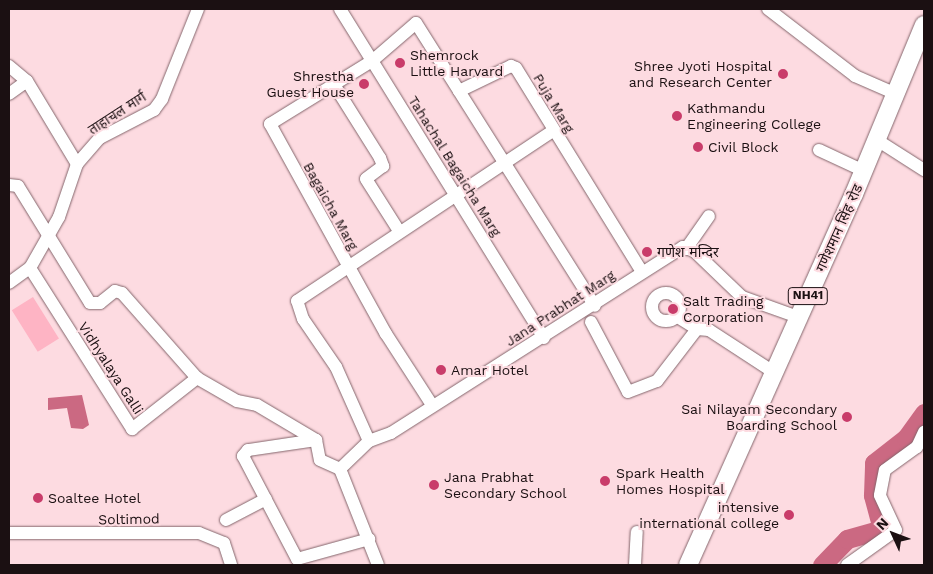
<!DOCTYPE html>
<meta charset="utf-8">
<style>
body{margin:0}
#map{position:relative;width:933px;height:574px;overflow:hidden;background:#fddbe1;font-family:"Work Sans","Noto Sans Devanagari",sans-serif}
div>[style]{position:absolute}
.green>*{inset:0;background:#feb4c4;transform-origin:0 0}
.water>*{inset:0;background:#cb6982}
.river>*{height:19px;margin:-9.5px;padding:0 9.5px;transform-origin:9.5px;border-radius:9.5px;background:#cb6982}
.roads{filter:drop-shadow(0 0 1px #84666c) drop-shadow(0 0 1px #84666c)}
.minor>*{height:12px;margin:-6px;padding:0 6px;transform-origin:6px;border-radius:6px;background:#fff}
.minor>.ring{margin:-6px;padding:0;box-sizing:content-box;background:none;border:12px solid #fff;border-radius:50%}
.highway>*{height:18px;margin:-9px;padding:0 9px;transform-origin:9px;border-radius:9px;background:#fff}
.dots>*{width:14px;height:14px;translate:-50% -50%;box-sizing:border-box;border:2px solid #fddbe1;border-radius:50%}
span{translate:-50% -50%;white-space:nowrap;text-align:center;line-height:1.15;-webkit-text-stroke:4px #fddbe1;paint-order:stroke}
.shield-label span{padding:1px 4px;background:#fddbe1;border:1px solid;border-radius:4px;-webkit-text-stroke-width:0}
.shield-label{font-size:12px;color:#1b1012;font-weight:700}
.poi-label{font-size:14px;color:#1b1012}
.left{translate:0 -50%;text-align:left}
.right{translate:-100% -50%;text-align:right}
.street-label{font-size:14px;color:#1b1012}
.frame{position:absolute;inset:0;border:10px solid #1b1012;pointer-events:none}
.north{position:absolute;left:868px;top:509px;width:50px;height:50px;-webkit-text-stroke:4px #fddbe1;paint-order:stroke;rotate:313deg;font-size:14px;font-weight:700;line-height:20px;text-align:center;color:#1b1012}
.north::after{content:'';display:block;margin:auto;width:18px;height:22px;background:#1b1012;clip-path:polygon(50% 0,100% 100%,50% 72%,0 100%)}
</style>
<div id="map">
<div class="green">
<div style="left:33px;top:297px;width:49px;height:25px;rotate:58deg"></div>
</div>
<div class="water">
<div style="clip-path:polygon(82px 395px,89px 425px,83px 429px,71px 428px,67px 408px,48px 410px,48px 398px)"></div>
</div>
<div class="river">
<div style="left:822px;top:565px;width:36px;rotate:-46deg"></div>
<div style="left:847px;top:539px;width:36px;rotate:-16deg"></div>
<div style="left:882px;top:529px;width:35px;rotate:-105deg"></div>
<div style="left:873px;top:495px;width:32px;rotate:-88deg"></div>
<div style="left:874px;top:463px;width:41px;rotate:-38deg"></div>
<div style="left:906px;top:438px;width:31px;rotate:-54deg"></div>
</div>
<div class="roads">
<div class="minor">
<div style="left:340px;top:9px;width:387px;rotate:58.2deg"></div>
<div style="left:768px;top:9px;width:110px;rotate:37.6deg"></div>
<div style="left:855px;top:76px;width:45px;rotate:23.7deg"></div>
<div style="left:9px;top:66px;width:23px;rotate:40deg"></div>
<div style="left:27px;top:81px;width:97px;rotate:58.9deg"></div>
<div style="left:333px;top:83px;width:89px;rotate:57.9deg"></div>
<div style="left:380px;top:158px;width:9px;rotate:69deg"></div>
<div style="left:383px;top:166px;width:21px;rotate:143deg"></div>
<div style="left:366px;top:179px;width:62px;rotate:57.6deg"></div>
<div style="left:459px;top:91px;width:254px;rotate:57.7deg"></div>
<div style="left:9px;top:94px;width:22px;rotate:-36deg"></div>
<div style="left:877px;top:140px;width:56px;rotate:32.6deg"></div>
<div style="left:819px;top:150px;width:50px;rotate:25deg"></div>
<div style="left:9px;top:185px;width:9px;rotate:6deg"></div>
<div style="left:18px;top:186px;width:137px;rotate:58.4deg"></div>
<div style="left:90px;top:303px;width:10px"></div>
<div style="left:100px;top:303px;width:19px;rotate:-39deg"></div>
<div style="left:115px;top:291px;width:7px;rotate:16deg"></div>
<div style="left:122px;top:293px;width:113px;rotate:48.6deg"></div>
<div style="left:686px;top:249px;width:40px;rotate:-55.1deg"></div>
<div style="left:30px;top:268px;width:191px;rotate:57.6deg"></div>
<div style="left:132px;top:429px;width:83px;rotate:-38.1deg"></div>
<div style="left:197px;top:378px;width:46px;rotate:29.9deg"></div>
<div style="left:237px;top:401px;width:20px;rotate:11deg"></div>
<div style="left:257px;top:405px;width:69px;rotate:30.7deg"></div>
<div style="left:316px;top:440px;width:20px;rotate:79deg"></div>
<div style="left:320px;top:460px;width:22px;rotate:24deg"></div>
<div style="left:340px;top:469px;width:103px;rotate:68.4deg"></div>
<div style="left:9px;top:283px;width:26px;rotate:-36deg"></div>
<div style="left:30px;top:268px;width:59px;rotate:-60.4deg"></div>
<div style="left:59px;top:217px;width:56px;rotate:-71.2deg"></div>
<div style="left:77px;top:164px;width:35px;rotate:-49deg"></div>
<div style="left:100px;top:138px;width:61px;rotate:-27.4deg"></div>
<div style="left:154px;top:110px;width:14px;rotate:-54deg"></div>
<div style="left:162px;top:99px;width:97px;rotate:-68.2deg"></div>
<div class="ring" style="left:652px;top:293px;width:16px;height:16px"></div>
<div style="left:676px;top:316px;width:25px;rotate:32deg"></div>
<div style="left:591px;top:322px;width:79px;rotate:62.1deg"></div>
<div style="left:628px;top:392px;width:31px;rotate:-21deg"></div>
<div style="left:657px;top:381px;width:66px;rotate:-52.4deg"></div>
<div style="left:697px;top:329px;width:12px;rotate:5deg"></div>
<div style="left:709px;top:330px;width:79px;rotate:33.1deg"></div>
<div style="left:432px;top:405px;width:85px;rotate:-122.9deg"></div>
<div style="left:386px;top:334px;width:240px;rotate:-118.9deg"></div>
<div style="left:270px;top:124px;width:120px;rotate:-31.7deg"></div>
<div style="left:372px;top:61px;width:58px;rotate:-40.8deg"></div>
<div style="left:416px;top:23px;width:80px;rotate:57.7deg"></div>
<div style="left:459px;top:91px;width:58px;rotate:-25.7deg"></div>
<div style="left:511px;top:66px;width:5px;rotate:22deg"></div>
<div style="left:516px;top:68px;width:240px;rotate:58.3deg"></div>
<div style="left:316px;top:440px;width:69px;rotate:171.6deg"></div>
<div style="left:248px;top:450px;width:8px;rotate:130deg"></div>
<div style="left:243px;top:456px;width:116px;rotate:62.3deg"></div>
<div style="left:297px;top:559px;width:75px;rotate:-15.5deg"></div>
<div style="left:369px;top:441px;width:81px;rotate:-114deg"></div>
<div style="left:336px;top:367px;width:58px;rotate:-124.5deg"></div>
<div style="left:303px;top:319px;width:19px;rotate:-108deg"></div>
<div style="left:297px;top:301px;width:307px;rotate:-33.6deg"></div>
<div style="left:340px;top:469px;width:40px;rotate:-44deg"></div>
<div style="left:369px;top:441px;width:23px;rotate:-20deg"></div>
<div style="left:391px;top:433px;width:346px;rotate:-32.5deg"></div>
<div style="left:683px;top:247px;width:12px;rotate:20deg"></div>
<div style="left:694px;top:251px;width:66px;rotate:43.8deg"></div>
<div style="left:742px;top:297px;width:59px;rotate:19.7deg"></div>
<div style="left:226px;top:520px;width:45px;rotate:-27.7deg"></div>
<div style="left:9px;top:533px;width:190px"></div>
<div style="left:199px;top:533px;width:27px;rotate:22deg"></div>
<div style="left:224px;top:543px;width:23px;rotate:72deg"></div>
<div style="left:635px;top:565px;width:33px;rotate:-87deg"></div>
<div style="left:847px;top:565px;width:60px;rotate:-35.5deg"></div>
<div style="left:896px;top:530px;width:38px;rotate:-115deg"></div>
<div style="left:880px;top:495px;width:25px;rotate:-79deg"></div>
<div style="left:885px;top:470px;width:39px;rotate:-36deg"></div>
<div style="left:917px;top:447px;width:17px;rotate:-65deg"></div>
</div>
<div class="highway">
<div style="left:688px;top:565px;width:406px;rotate:-65.9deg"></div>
<div style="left:854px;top:194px;width:183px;rotate:-67.5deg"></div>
</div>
</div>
<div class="dots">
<div style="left:400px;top:63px;background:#c93c6a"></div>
<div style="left:783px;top:74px;background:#c93c6a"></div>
<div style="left:364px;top:84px;background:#c93c6a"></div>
<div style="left:677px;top:116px;background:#c93c6a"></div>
<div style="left:698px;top:147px;background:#c93c6a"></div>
<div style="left:647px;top:252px;background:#c93c6a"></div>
<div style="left:673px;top:309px;background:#c93c6a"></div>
<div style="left:441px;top:370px;background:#c93c6a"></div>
<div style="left:847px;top:417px;background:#c93c6a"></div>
<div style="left:605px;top:481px;background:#c93c6a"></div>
<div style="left:434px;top:485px;background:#c93c6a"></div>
<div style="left:38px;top:498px;background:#c93c6a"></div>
<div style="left:789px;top:515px;background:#c93c6a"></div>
</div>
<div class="shield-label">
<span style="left:808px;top:296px">NH41</span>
</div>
<div class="poi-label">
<span class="left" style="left:410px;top:63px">Shemrock<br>Little Harvard</span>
<span class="right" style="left:772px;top:74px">Shree Jyoti Hospital<br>and Research Center</span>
<span class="right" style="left:354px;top:84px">Shrestha<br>Guest House</span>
<span class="left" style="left:687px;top:116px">Kathmandu<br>Engineering College</span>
<span class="left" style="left:708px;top:147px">Civil Block</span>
<span class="left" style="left:657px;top:252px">गणेश मन्दिर</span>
<span class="left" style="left:683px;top:309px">Salt Trading<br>Corporation</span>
<span class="left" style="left:451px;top:370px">Amar Hotel</span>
<span class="right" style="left:837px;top:417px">Sai Nilayam Secondary<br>Boarding School</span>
<span class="left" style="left:616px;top:481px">Spark Health<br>Homes Hospital</span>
<span class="left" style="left:444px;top:485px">Jana Prabhat<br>Secondary School</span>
<span class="left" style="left:48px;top:498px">Soaltee Hotel</span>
<span class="right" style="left:779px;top:515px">intensive<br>international college</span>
</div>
<div class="street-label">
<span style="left:554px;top:103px;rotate:59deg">Puja Marg</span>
<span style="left:117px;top:113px;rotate:-33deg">ताहाचल मार्ग</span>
<span style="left:455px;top:166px;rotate:58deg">Tahachal Bagaicha Marg</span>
<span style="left:331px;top:206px;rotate:61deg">Bagaicha Marg</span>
<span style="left:839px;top:228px;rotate:-66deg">गणेशमान सिंह रोड</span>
<span style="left:560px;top:308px;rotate:-33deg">Jana Prabhat Marg</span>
<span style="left:111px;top:368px;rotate:57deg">Vidhyalaya Galli</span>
<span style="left:129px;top:519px;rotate:-1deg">Soltimod</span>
</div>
<div class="frame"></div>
<div class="north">N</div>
</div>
